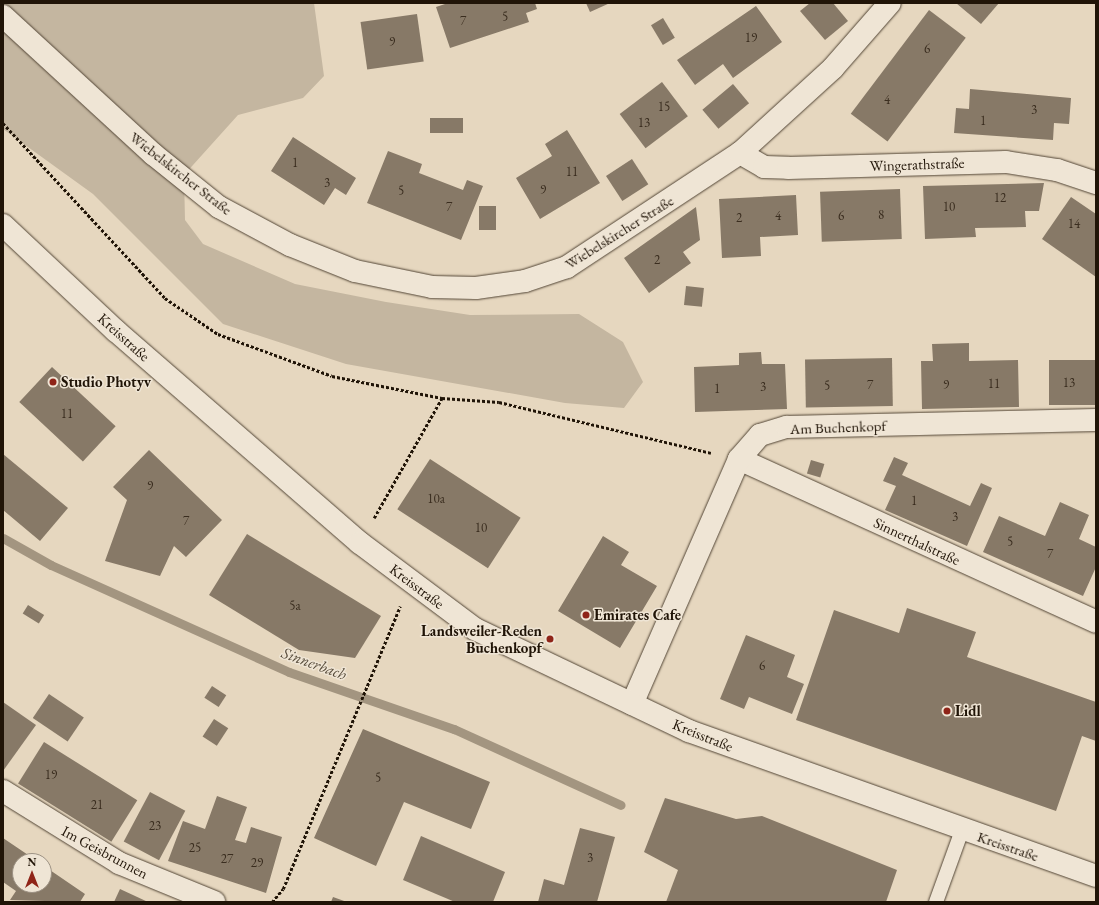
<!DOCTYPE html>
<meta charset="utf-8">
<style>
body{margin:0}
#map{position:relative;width:1099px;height:905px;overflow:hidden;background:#e6d7bf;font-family:"EB Garamond",serif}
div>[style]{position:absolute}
.green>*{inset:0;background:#c4b6a0}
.stream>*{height:9px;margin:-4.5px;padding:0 4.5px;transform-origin:4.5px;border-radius:4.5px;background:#a39580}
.building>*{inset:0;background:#877967;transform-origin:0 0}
.path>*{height:2.5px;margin-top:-1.25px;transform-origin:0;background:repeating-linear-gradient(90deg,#201407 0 3px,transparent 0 5px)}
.roads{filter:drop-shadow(0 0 1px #524535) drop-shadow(0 0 1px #524535)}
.lane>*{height:14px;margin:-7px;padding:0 7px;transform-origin:7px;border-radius:7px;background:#efe5d5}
.street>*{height:22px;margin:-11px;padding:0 11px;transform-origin:11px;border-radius:11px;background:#efe5d5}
.secondary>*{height:22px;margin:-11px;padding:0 11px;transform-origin:11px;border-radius:11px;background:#efe5d5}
.dots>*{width:11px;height:11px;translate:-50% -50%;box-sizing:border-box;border:2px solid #efe5d5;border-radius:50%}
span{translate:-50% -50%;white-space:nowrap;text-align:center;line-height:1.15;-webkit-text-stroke:3px #efe5d5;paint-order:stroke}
.number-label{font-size:13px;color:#3a2d1f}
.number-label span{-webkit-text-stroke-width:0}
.street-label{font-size:15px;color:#201407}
.poi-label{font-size:15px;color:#201407;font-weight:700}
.left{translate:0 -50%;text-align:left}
.right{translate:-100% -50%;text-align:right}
.water-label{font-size:16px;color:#544837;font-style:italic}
.frame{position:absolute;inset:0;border:4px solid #201407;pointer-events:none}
.north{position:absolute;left:12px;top:853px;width:40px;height:40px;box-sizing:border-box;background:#efe5d5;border:1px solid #9c9183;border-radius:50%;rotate:0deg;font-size:11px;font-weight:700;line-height:16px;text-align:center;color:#201407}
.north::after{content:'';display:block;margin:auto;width:14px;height:18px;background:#8f2418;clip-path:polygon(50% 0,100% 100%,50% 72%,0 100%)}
</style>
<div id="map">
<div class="green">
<div style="clip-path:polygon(3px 3px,314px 3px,324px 76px,303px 98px,238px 115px,184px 175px,185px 220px,203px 244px,295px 284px,386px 302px,470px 315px,579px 314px,623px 342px,643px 382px,624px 408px,565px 403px,346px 364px,223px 324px,93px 194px,3px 129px)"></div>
</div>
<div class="stream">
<div style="left:3px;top:538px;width:55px;rotate:29.4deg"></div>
<div style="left:51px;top:565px;width:261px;rotate:24.2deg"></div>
<div style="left:289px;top:672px;width:175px;rotate:19.1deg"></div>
<div style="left:454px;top:729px;width:183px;rotate:24.5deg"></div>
</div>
<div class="building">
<div style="clip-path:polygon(448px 3px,535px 3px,537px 9px,526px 13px,529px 22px,450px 48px,436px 7px)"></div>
<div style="clip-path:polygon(586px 3px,610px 3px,590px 12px)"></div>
<div style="clip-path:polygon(810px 3px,833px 3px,848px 21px,825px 40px,800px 11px)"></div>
<div style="clip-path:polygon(956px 3px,999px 3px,981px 24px)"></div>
<div style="clip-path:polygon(756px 6px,782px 42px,733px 78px,723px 64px,695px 85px,677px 60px)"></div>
<div style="left:929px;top:10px;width:46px;height:130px;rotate:37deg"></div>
<div style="left:417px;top:14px;width:48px;height:57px;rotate:82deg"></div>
<div style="left:663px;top:18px;width:23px;height:14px;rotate:59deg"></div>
<div style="left:662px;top:82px;width:43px;height:53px;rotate:53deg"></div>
<div style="left:733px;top:84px;width:25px;height:40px;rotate:50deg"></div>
<div style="clip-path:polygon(970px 89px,1071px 98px,1069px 124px,1054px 123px,1053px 140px,954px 133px,956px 108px,969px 109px)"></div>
<div style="left:430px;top:118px;width:33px;height:15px"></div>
<div style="clip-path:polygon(567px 130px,600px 183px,540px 219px,516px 178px,552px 156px,545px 144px)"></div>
<div style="clip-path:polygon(293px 137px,356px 178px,346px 195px,335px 188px,324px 205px,271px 171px)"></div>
<div style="clip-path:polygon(388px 151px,422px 164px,419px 173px,463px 190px,467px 180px,483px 186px,461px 240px,367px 203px)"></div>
<div style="left:632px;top:159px;width:30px;height:31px;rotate:57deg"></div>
<div style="clip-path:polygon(1044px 183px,1039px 211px,1025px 211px,1026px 227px,975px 228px,976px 237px,925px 239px,923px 186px)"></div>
<div style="left:900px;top:189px;width:50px;height:80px;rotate:88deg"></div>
<div style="clip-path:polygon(796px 195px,798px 235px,760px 237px,761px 256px,722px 258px,719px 199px)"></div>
<div style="clip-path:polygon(1071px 197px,1096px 214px,1096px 277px,1042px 239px)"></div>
<div style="left:479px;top:206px;width:17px;height:24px"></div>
<div style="clip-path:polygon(696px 207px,700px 240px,683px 252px,691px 263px,649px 293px,624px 258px)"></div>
<div style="left:686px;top:286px;width:18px;height:19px;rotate:6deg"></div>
<div style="clip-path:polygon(969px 343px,969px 361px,1018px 360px,1019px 407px,922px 409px,921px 361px,933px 361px,932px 344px)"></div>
<div style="clip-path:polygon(761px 352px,762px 364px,785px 364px,787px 409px,695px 412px,694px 367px,739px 365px,739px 353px)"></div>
<div style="left:892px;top:358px;width:48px;height:87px;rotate:89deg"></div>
<div style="left:1049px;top:360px;width:47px;height:45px"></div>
<div style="left:52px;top:367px;width:87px;height:48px;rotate:43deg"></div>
<div style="clip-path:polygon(149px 450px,222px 520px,186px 557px,174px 546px,160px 576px,105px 561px,127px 500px,113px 487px)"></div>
<div style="clip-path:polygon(3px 454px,68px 508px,40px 541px,3px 510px)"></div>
<div style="clip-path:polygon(894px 457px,908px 463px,902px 475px,970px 506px,981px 483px,992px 488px,967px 546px,885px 510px,896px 486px,883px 481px)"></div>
<div style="left:430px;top:459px;width:108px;height:60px;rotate:33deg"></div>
<div style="left:811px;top:460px;width:14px;height:14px;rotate:17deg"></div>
<div style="clip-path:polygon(1060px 502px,1089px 515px,1079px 539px,1096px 547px,1096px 567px,1083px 596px,983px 552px,999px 516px,1045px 536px)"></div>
<div style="clip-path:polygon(247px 534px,381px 616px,355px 658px,299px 650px,209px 595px)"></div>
<div style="clip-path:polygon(603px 536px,629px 552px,621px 565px,657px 586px,620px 648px,558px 611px)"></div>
<div style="left:28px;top:605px;width:19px;height:10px;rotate:32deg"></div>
<div style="clip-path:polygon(907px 608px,976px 632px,967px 657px,1096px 702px,1096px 741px,1082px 736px,1056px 811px,796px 720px,834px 610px,899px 633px)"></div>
<div style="clip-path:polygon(746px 635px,795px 655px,787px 677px,804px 684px,792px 714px,749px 697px,744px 709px,720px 699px)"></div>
<div style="left:212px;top:686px;width:17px;height:14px;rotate:33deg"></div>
<div style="left:49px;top:694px;width:42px;height:29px;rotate:34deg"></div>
<div style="clip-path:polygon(3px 702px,36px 725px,3px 771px)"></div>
<div style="left:214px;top:719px;width:17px;height:21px;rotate:33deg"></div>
<div style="clip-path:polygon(363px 729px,490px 782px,471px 829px,404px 802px,376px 866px,314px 838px)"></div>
<div style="left:44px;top:742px;width:110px;height:49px;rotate:32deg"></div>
<div style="left:150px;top:792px;width:40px;height:56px;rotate:28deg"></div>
<div style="clip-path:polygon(217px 796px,247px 807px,235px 840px,246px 843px,251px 827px,282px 837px,266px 893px,168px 861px,183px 821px,205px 829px)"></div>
<div style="clip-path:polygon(665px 798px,736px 819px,762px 816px,897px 870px,886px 902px,666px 902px,678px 870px,644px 852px)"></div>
<div style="clip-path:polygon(580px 828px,615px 837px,597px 902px,538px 902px,544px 879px,564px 885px)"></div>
<div style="clip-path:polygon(421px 836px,505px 872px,493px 902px,455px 902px,403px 880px)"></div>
<div style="clip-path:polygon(3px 838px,37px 861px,20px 861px,20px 885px,44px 885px,44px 866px,85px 894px,80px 902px,10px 900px,16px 891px,3px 882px)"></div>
<div style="clip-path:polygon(120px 889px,148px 902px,114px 902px)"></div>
<div style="clip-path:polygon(333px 897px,347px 902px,331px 902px)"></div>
</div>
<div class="path">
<div style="left:3px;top:123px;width:238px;rotate:47.2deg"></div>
<div style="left:165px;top:298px;width:64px;rotate:34.2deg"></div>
<div style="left:218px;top:334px;width:121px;rotate:20.2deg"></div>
<div style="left:332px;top:376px;width:112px;rotate:11.3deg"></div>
<div style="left:442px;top:398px;width:57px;rotate:4deg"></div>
<div style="left:499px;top:402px;width:218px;rotate:13.5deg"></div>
<div style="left:374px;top:518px;width:138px;rotate:-60.5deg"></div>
<div style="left:272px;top:902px;width:17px;rotate:-50deg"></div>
<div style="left:283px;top:889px;width:306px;rotate:-67.5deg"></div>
</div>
<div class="roads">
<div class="lane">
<div style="left:936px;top:902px;width:77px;rotate:-70.1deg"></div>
</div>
<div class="street">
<div style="left:3px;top:16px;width:204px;rotate:42.6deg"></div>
<div style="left:153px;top:154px;width:85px;rotate:38.8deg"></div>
<div style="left:219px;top:207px;width:81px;rotate:28.2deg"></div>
<div style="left:290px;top:245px;width:70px;rotate:21.8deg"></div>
<div style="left:355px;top:271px;width:79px;rotate:11.7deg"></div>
<div style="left:432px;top:287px;width:44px;rotate:1.3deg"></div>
<div style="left:476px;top:288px;width:49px;rotate:-8.1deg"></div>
<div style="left:525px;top:281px;width:44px;rotate:-18.4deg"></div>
<div style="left:567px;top:267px;width:207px;rotate:-33.4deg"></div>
<div style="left:740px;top:153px;width:126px;rotate:-42.4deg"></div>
<div style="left:833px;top:68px;width:86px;rotate:-48.8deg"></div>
<div style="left:740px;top:153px;width:28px;rotate:30deg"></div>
<div style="left:764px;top:167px;width:24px;rotate:2deg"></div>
<div style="left:788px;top:168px;width:218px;rotate:-1.6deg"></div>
<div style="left:1006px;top:162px;width:52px;rotate:8.9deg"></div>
<div style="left:1057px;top:170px;width:41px;rotate:18.4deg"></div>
<div style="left:739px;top:459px;width:392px;rotate:24.5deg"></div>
<div style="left:632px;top:704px;width:267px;rotate:-66.4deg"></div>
<div style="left:739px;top:459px;width:32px;rotate:-49deg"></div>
<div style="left:760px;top:435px;width:28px;rotate:-17deg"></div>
<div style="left:787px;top:427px;width:309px;rotate:-1.3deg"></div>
<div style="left:3px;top:791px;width:137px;rotate:31.8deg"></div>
<div style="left:119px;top:863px;width:103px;rotate:22.3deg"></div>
</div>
<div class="secondary">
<div style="left:3px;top:225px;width:155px;rotate:43.2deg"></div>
<div style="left:116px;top:331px;width:323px;rotate:41deg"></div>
<div style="left:360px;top:543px;width:144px;rotate:36.8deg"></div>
<div style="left:475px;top:629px;width:237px;rotate:25.5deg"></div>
<div style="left:689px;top:731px;width:432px;rotate:19.6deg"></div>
</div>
</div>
<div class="dots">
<div style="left:53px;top:382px;background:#8f2418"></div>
<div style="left:586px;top:615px;background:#8f2418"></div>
<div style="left:550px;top:639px;background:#8f2418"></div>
<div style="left:947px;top:711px;background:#8f2418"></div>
</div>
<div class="number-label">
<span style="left:505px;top:17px">5</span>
<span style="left:463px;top:21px">7</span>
<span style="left:751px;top:38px">19</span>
<span style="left:392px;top:42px">9</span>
<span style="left:927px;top:49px">6</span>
<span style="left:887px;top:100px">4</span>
<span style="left:664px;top:107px">15</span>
<span style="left:1034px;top:110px">3</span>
<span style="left:983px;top:121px">1</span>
<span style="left:644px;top:123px">13</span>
<span style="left:295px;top:163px">1</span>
<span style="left:572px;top:172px">11</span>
<span style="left:327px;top:183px">3</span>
<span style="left:543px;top:190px">9</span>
<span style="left:401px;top:191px">5</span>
<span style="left:1000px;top:198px">12</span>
<span style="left:449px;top:207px">7</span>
<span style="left:949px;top:207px">10</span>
<span style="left:881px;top:215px">8</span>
<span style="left:778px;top:216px">4</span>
<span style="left:841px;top:216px">6</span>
<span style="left:739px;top:218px">2</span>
<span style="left:1074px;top:224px">14</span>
<span style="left:657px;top:260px">2</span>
<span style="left:1069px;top:383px">13</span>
<span style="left:994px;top:384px">11</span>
<span style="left:870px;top:385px">7</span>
<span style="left:946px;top:385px">9</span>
<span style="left:827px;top:386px">5</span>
<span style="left:763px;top:387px">3</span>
<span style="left:717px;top:389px">1</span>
<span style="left:67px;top:414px">11</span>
<span style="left:150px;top:486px">9</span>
<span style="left:436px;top:499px">10a</span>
<span style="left:914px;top:501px">1</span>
<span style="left:955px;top:517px">3</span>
<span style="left:186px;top:521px">7</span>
<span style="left:481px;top:528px">10</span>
<span style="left:1010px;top:542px">5</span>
<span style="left:1050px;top:554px">7</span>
<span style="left:295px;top:606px">5a</span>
<span style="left:762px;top:666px">6</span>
<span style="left:51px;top:775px">19</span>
<span style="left:378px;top:778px">5</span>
<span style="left:97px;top:805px">21</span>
<span style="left:155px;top:826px">23</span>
<span style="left:195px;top:848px">25</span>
<span style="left:590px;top:858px">3</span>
<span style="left:227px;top:859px">27</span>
<span style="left:257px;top:863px">29</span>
</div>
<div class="street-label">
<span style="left:917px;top:164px;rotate:-2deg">Wingerathstraße</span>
<span style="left:181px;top:173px;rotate:38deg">Wiebelskircher Straße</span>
<span style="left:619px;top:232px;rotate:-32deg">Wiebelskircher Straße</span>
<span style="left:124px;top:337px;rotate:42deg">Kreisstraße</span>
<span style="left:838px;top:427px;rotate:-2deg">Am Buchenkopf</span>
<span style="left:917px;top:541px;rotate:25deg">Sinnerthalstraße</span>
<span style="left:417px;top:586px;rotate:37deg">Kreisstraße</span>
<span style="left:703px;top:735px;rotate:22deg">Kreisstraße</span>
<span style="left:1008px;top:846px;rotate:19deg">Kreisstraße</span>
<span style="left:105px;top:852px;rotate:28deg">Im Geisbrunnen</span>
</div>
<div class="poi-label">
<span class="left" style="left:61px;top:382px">Studio Photyv</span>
<span class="left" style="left:594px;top:615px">Emirates Cafe</span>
<span class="right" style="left:542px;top:639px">Landsweiler-Reden<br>Buchenkopf</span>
<span class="left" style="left:955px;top:711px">Lidl</span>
</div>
<div class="water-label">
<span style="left:314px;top:664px;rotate:20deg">Sinnerbach</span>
</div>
<div class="frame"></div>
<div class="north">N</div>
</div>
